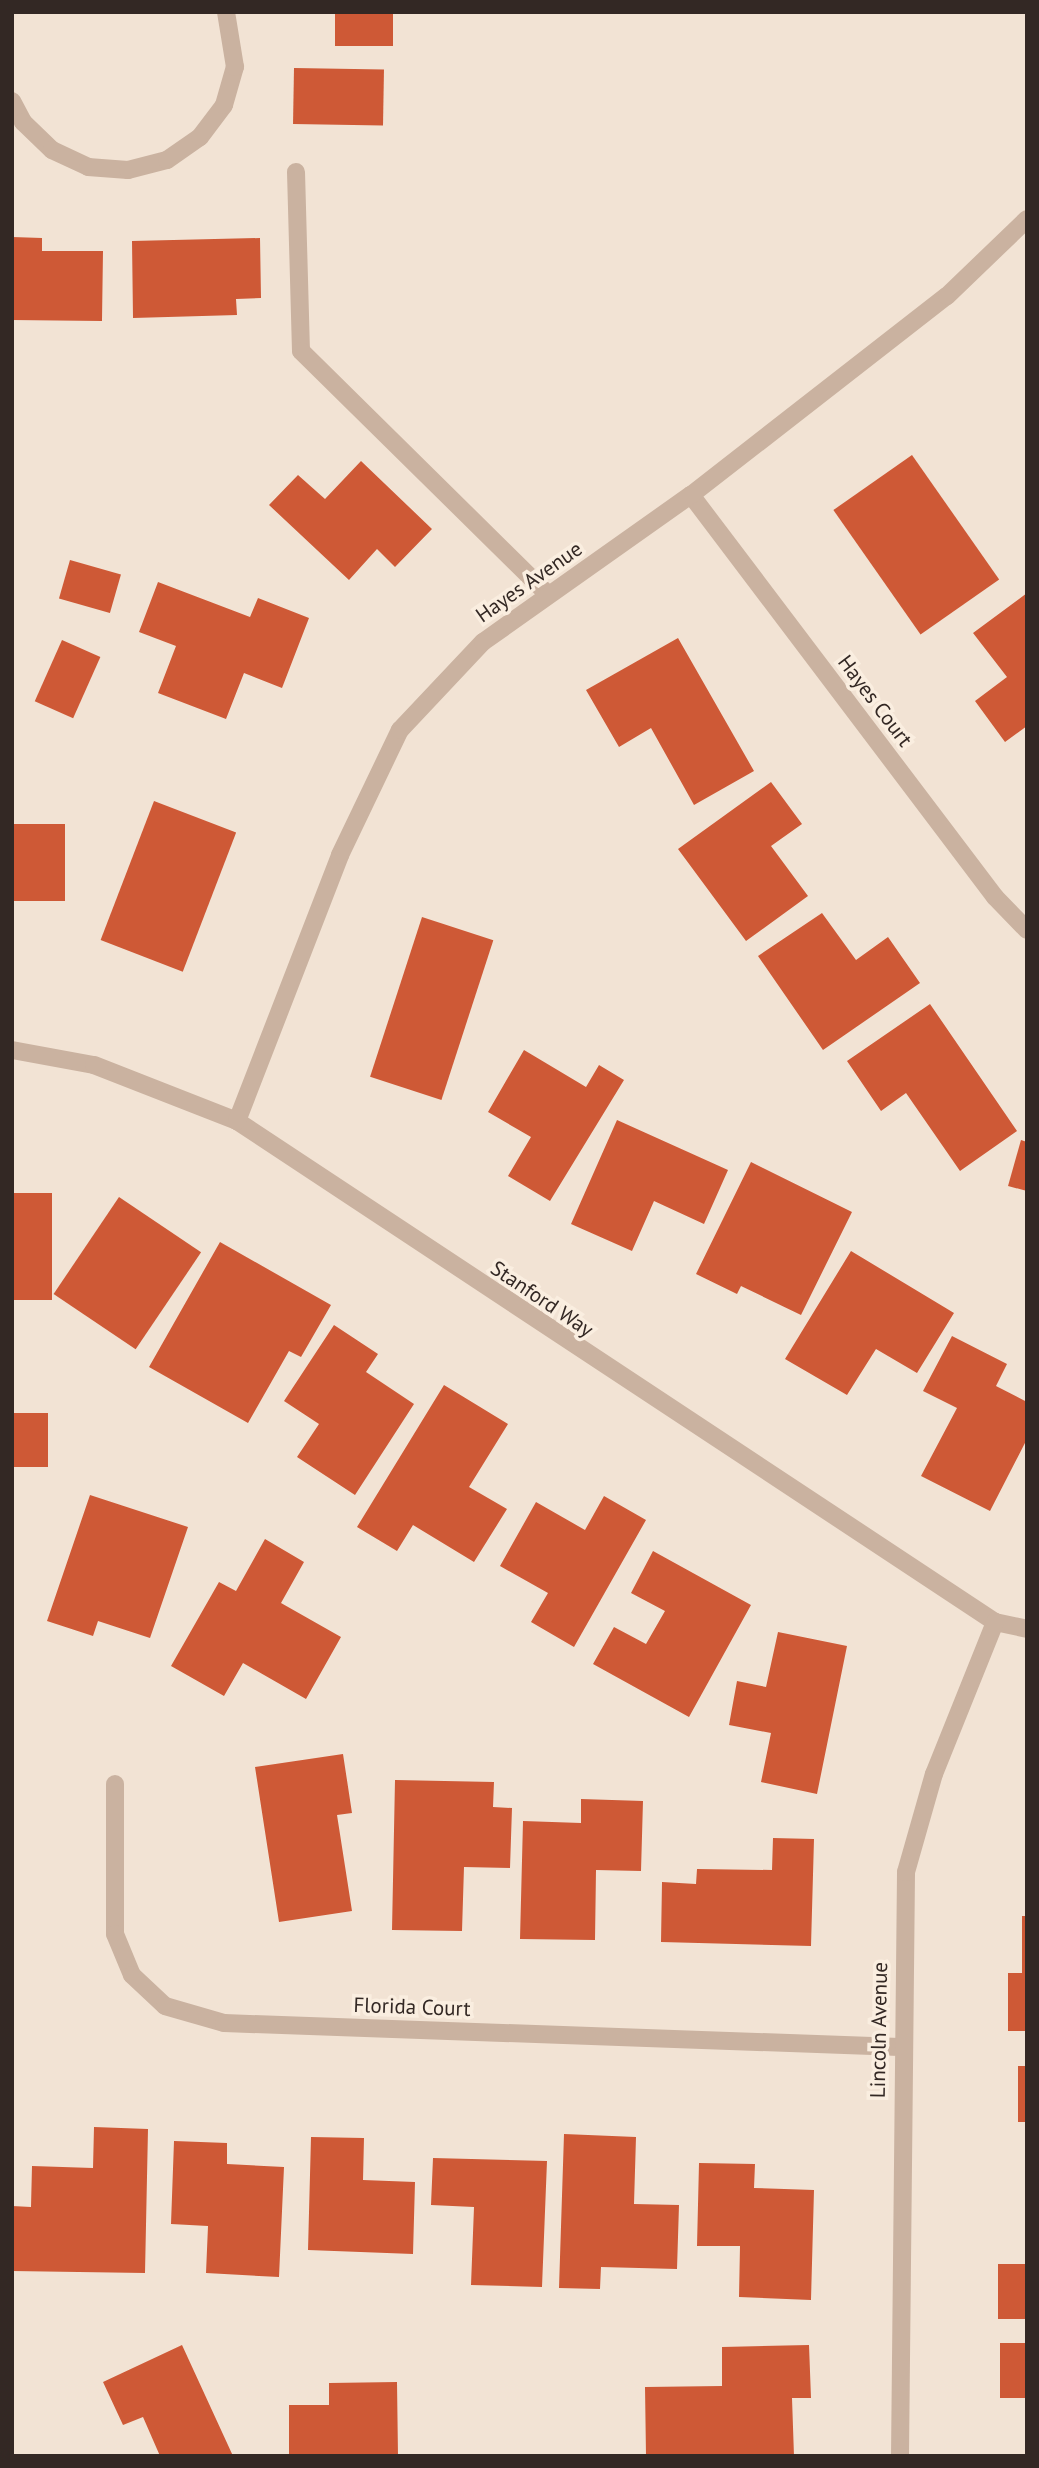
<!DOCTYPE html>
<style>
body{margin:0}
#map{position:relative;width:1039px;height:2468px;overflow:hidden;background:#f2e3d4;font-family:"PT Sans",sans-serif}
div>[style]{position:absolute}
.building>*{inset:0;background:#ce5936;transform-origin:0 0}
.service>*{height:18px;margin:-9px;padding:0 9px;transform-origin:9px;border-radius:9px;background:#cab2a0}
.minor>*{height:18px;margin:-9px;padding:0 9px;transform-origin:9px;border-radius:9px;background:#cab2a0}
span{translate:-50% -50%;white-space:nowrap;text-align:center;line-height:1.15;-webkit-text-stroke:7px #faeee0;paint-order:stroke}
.street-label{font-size:21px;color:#332824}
.frame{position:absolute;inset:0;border:14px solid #332824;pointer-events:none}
</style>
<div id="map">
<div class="building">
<div style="left:335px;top:12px;width:58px;height:34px"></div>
<div style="left:294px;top:68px;width:90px;height:56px;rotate:1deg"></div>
<div style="clip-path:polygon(12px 237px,42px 238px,42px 251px,103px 251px,102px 321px,12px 320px)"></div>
<div style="clip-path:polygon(260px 238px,261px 298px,236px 299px,237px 315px,133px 318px,132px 241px)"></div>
<div style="left:912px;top:455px;width:152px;height:96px;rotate:55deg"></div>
<div style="clip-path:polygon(361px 461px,432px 529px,395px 567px,377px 549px,349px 580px,269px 505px,298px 475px,325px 499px)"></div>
<div style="left:70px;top:560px;width:53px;height:40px;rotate:16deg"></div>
<div style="clip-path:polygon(158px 582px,250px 617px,258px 598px,309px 618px,282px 688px,244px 673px,226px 719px,158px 693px,176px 646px,139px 632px)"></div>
<div style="clip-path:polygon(1027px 593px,1027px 726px,1005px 742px,975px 701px,1007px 677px,973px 633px)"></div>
<div style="clip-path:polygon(678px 638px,754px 771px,694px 805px,651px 728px,619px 747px,586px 690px)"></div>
<div style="left:62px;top:640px;width:42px;height:67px;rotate:24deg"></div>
<div style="clip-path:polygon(771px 782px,802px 824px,771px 846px,808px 896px,746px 941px,678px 849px)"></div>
<div style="left:154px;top:801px;width:88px;height:149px;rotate:21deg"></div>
<div style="left:12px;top:824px;width:53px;height:77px"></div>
<div style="clip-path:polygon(822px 913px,856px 960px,888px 937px,920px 983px,823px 1050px,758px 956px)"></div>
<div style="left:422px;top:917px;width:75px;height:168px;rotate:18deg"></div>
<div style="clip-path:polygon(930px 1004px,1017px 1131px,960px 1171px,906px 1093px,881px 1111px,847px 1061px)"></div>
<div style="clip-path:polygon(524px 1050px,586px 1087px,599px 1065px,624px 1080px,550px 1201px,508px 1176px,531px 1137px,488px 1112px)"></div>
<div style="clip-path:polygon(617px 1120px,728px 1170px,704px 1224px,654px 1201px,632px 1251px,571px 1224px)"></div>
<div style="clip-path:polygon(1021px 1140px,1027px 1142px,1027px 1191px,1008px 1186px)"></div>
<div style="clip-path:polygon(751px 1162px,852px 1212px,801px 1315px,741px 1286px,737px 1294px,696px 1274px)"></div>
<div style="left:12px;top:1193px;width:40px;height:107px"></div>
<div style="left:119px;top:1197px;width:99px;height:117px;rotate:34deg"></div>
<div style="clip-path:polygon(220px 1242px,331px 1305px,301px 1357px,289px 1351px,248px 1423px,149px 1367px)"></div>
<div style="clip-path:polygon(851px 1251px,954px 1313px,917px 1373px,876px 1349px,847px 1395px,785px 1359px)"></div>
<div style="clip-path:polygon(334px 1325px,378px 1354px,366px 1372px,414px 1404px,355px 1495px,297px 1457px,319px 1424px,284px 1401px)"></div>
<div style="clip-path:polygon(952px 1336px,1007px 1364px,996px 1386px,1027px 1402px,1027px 1439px,990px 1511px,921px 1476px,957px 1408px,923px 1391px)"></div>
<div style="clip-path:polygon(444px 1385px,508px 1424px,469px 1487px,507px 1509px,474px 1562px,413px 1525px,397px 1551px,357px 1527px)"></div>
<div style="left:12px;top:1413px;width:36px;height:54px"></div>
<div style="clip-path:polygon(90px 1495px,188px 1527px,150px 1638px,98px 1621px,93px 1636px,47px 1621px)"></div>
<div style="clip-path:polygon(604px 1496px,646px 1520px,574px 1647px,531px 1622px,548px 1593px,500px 1566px,536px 1502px,585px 1530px)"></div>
<div style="clip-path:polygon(265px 1539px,304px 1562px,281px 1603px,341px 1637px,306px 1699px,243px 1663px,224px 1696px,171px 1666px,219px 1582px,236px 1591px)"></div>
<div style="clip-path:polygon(653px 1551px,751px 1605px,689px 1717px,593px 1664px,614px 1627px,646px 1644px,665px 1611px,631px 1593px)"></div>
<div style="clip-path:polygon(778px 1632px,847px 1646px,817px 1794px,761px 1782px,771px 1733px,729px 1725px,737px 1681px,766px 1687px)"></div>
<div style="clip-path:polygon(343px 1754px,352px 1813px,337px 1815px,352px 1911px,279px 1922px,255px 1767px)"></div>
<div style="clip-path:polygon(395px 1780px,494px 1782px,493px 1807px,512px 1808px,510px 1868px,464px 1867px,462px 1931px,392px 1930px)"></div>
<div style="clip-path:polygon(581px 1799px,643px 1801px,641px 1871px,596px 1870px,595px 1940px,520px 1939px,523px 1821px,581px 1823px)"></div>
<div style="clip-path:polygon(773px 1838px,814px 1839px,811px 1946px,661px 1942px,662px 1882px,696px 1884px,697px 1869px,772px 1870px)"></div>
<div style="clip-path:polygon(1022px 1916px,1027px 1916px,1027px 2031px,1008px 2031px,1008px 1973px,1022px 1973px)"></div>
<div style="left:1018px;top:2066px;width:9px;height:56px"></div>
<div style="clip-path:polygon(94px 2127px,148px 2129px,145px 2273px,12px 2271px,12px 2206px,31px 2207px,32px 2166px,93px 2168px)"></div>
<div style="clip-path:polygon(564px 2134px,636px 2137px,634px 2204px,679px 2205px,677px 2269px,601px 2267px,600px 2289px,559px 2288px)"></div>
<div style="clip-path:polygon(311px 2137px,364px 2138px,363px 2180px,415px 2182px,413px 2254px,308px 2250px)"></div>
<div style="clip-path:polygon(174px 2141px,227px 2143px,227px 2164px,284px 2167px,279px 2277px,206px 2273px,208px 2226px,171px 2224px)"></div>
<div style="clip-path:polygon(433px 2158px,547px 2161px,542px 2287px,471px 2285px,474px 2207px,431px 2205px)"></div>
<div style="clip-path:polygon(699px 2163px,755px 2164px,754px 2188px,814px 2190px,811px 2300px,739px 2297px,740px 2246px,697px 2246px)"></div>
<div style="left:998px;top:2264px;width:29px;height:55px"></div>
<div style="left:1000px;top:2343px;width:27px;height:55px"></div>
<div style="clip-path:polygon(182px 2345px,233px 2456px,160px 2456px,143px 2417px,123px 2425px,103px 2382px)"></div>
<div style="clip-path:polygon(809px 2345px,811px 2398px,792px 2398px,794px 2456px,646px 2456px,645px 2387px,722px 2386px,722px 2347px)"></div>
<div style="clip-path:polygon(397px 2382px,398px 2456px,289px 2456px,289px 2405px,329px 2405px,329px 2383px)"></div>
</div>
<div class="service">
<div style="left:296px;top:172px;width:179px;rotate:88.4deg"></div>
<div style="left:301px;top:351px;width:347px;rotate:44.6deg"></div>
</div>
<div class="minor">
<div style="left:12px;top:101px;width:24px;rotate:62deg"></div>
<div style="left:23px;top:122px;width:40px;rotate:44deg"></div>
<div style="left:52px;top:150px;width:40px;rotate:25deg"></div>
<div style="left:88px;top:167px;width:40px;rotate:4.3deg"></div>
<div style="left:128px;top:170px;width:40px;rotate:-14.4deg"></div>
<div style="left:167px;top:160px;width:40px;rotate:-34.9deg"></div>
<div style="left:200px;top:137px;width:40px;rotate:-53deg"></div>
<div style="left:224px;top:105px;width:40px;rotate:-74deg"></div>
<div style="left:235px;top:67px;width:56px;rotate:-99.3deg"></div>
<div style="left:691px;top:495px;width:504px;rotate:52.9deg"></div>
<div style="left:995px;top:897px;width:46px;rotate:45.9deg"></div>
<div style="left:12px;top:1050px;width:83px;rotate:10.4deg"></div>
<div style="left:94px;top:1065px;width:154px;rotate:21.4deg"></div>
<div style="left:237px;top:1121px;width:909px;rotate:33.46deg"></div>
<div style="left:995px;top:1622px;width:33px;rotate:12deg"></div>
<div style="left:237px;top:1121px;width:285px;rotate:-68.8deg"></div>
<div style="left:340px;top:855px;width:139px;rotate:-64.4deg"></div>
<div style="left:400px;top:730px;width:121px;rotate:-46.7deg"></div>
<div style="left:483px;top:642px;width:255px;rotate:-35.3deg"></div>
<div style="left:691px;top:495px;width:324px;rotate:-37.9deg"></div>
<div style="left:947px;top:296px;width:111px;rotate:-43.9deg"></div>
<div style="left:115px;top:1784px;width:150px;rotate:90deg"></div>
<div style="left:115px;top:1934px;width:44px;rotate:67.5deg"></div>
<div style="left:132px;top:1975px;width:45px;rotate:43.2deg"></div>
<div style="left:165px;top:2006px;width:61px;rotate:16.1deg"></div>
<div style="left:224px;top:2023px;width:676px;rotate:2.03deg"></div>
<div style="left:900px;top:2456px;width:584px;rotate:-89.41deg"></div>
<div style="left:906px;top:1872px;width:102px;rotate:-74.1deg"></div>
<div style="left:934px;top:1774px;width:164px;rotate:-68.1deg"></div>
</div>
<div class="street-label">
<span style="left:529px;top:582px;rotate:-35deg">Hayes Avenue</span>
<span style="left:875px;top:701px;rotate:53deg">Hayes Court</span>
<span style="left:542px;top:1299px;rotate:34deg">Stanford Way</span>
<span style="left:412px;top:2007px;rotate:2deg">Florida Court</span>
<span style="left:879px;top:2030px;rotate:-89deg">Lincoln Avenue</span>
</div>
<div class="frame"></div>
</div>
